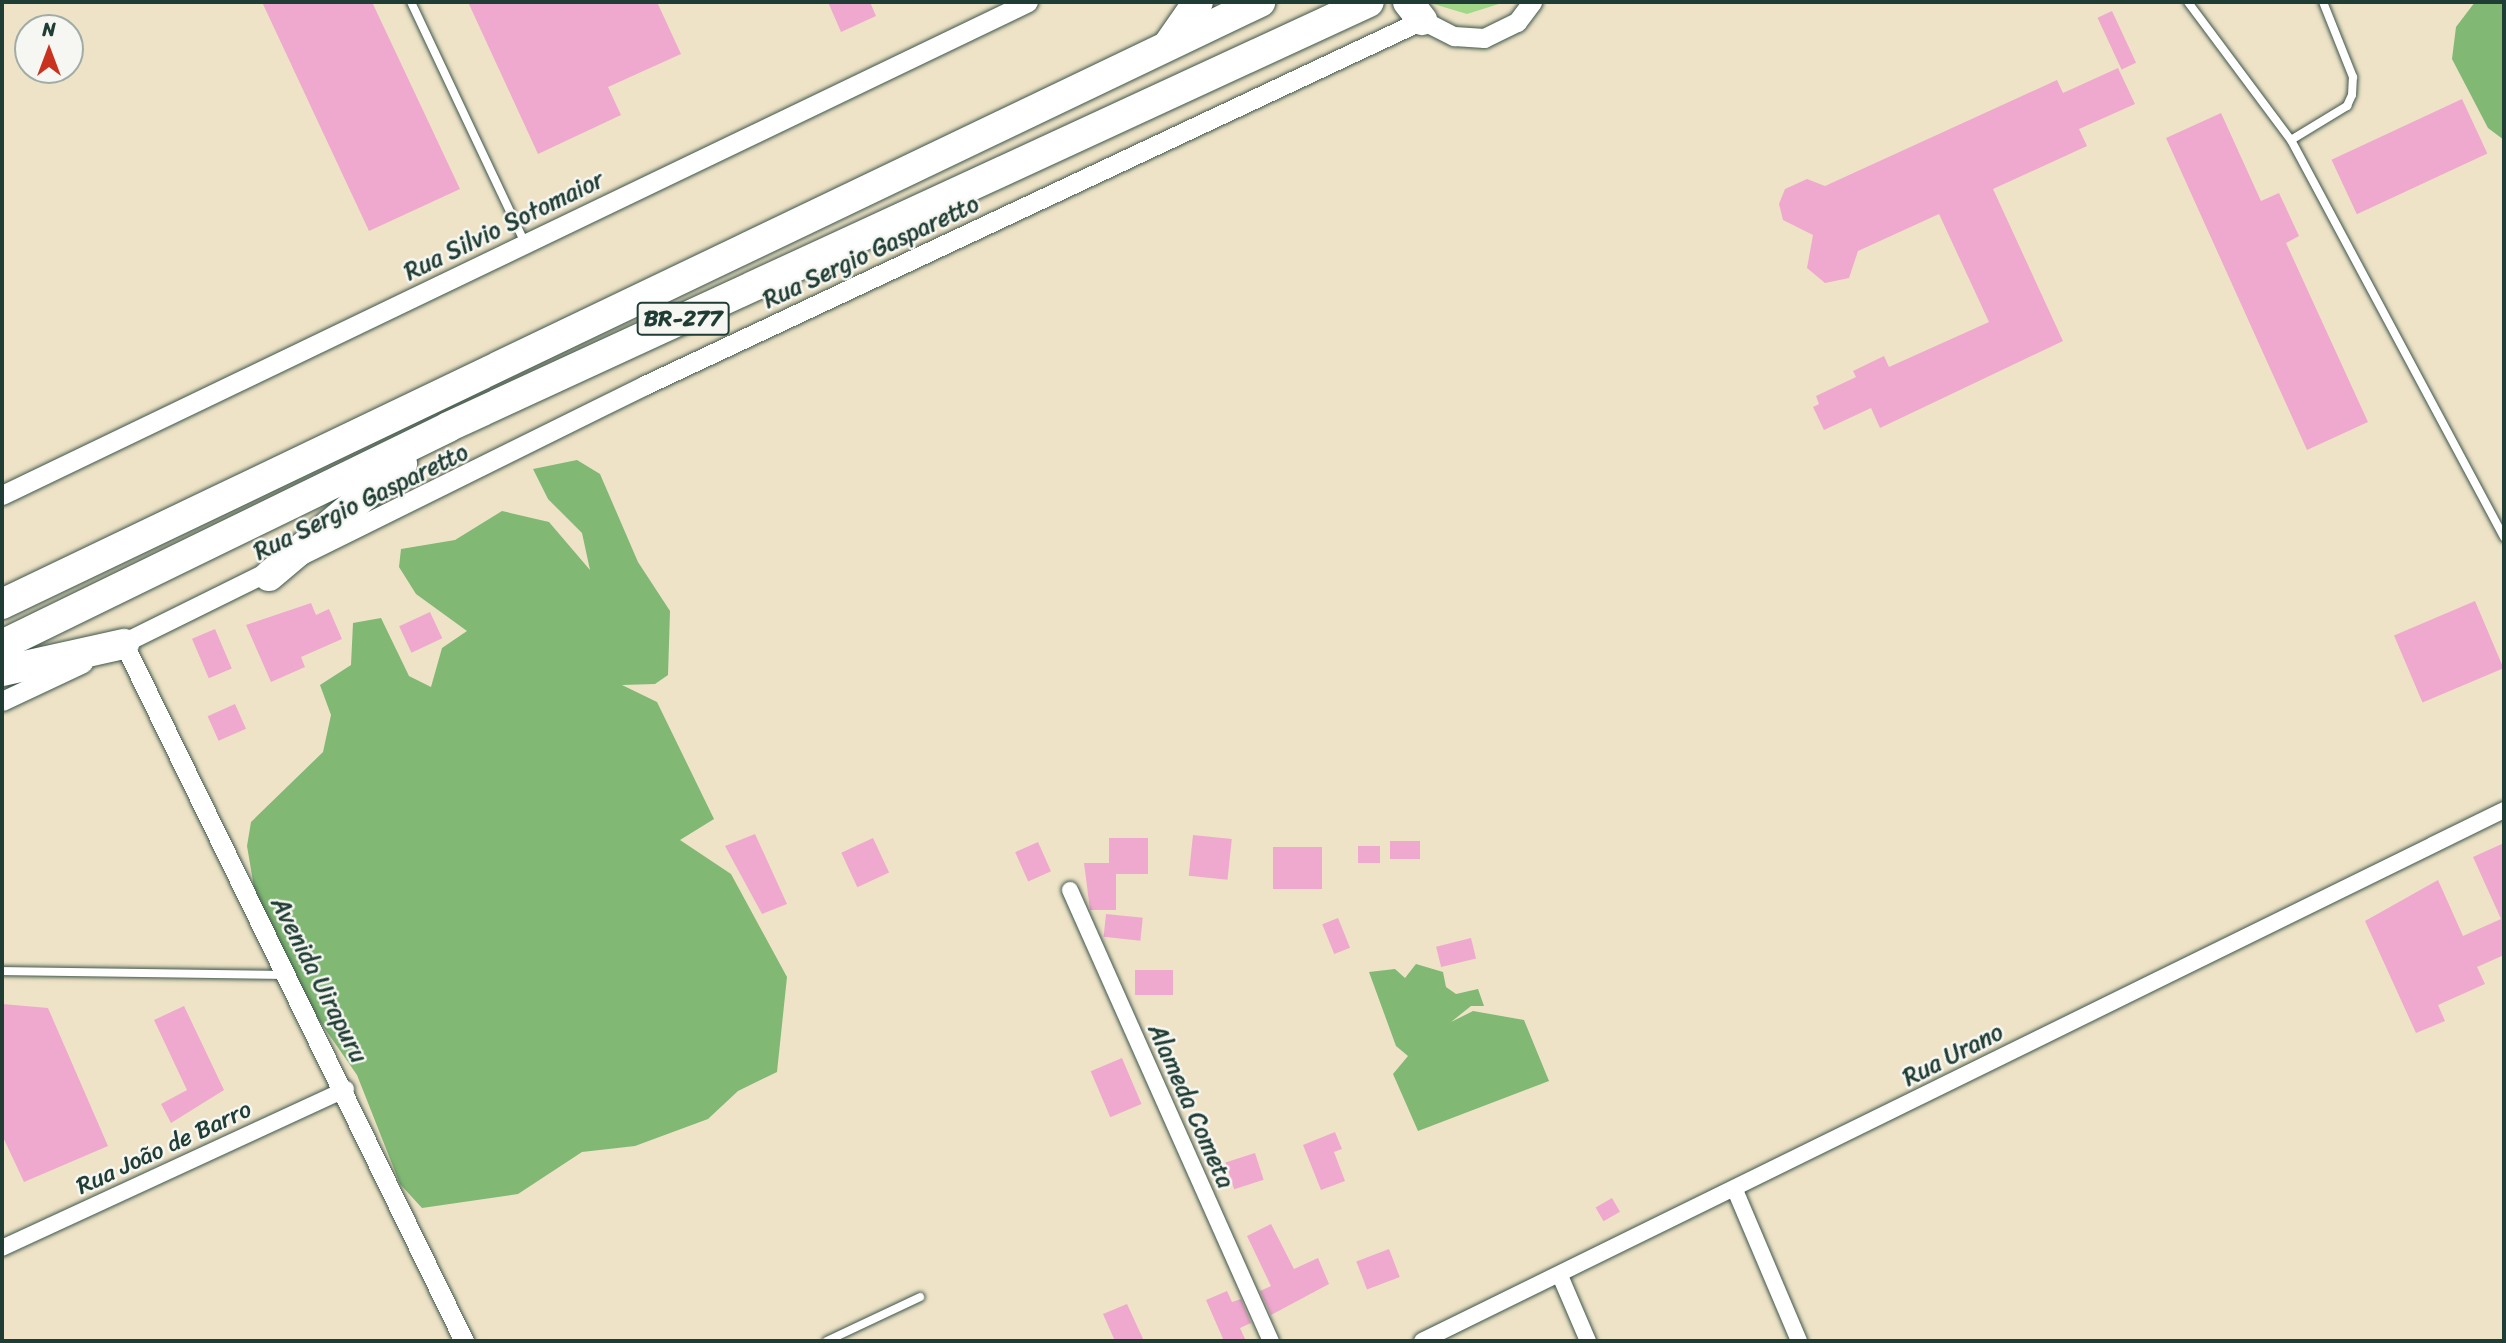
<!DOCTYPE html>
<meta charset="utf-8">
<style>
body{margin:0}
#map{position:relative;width:2506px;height:1343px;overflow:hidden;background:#eee3c7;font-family:Sriracha,sans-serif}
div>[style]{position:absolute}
.green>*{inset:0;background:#a0d788}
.forest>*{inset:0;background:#80b874}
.building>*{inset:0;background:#efa9ce;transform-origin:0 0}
.roads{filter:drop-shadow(0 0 2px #3e564a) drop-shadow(0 0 2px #3e564a)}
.service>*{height:8px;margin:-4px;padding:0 4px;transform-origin:4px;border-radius:4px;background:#fff}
.minor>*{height:16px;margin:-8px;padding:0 8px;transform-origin:8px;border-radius:8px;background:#fff}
.tertiary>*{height:19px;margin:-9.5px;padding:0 9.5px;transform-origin:9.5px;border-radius:9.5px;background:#fff}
.motorway>*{height:30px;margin:-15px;padding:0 15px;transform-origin:15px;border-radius:15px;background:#fff}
span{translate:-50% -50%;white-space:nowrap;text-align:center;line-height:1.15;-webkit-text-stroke:5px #f6f6f2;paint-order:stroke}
.shield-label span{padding:2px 5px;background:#f6f6f2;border:2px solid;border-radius:5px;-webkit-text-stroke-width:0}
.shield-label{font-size:23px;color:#1f3d34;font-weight:700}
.street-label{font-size:24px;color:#1f3d34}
.frame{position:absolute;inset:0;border:4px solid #1f3d34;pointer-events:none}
.north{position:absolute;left:14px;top:14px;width:70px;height:70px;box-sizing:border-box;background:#f6f6f2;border:2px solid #a0aca6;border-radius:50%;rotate:0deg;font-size:19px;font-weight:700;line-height:28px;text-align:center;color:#1f3d34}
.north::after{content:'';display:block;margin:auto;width:24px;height:32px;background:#c8321e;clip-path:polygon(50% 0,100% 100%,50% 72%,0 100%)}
</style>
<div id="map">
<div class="green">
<div style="clip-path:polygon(1427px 2px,1505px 2px,1467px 14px)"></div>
</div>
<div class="forest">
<div style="clip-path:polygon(2475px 2px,2504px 2px,2504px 140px,2488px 128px,2452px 59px,2456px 27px)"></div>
<div style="clip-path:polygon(577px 460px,600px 474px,638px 562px,670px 611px,668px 675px,655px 684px,622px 685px,657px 702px,714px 819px,680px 840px,731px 874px,787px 977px,777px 1072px,738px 1091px,708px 1119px,635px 1146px,582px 1152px,518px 1194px,422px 1208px,400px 1184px,357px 1075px,305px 1000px,257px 905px,247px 846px,251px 822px,323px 752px,331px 715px,320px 685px,351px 665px,353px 623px,381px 618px,409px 676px,431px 687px,442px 648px,467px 631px,416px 594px,399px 567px,401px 549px,455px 540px,502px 511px,549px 522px,590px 570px,582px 533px,548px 499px,533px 469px)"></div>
<div style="clip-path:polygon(1416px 964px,1443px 972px,1446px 987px,1456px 994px,1478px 989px,1484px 1006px,1471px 1006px,1451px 1022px,1473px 1011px,1524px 1020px,1549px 1081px,1418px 1131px,1393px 1074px,1408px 1056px,1396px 1046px,1369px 972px,1395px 969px,1405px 978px)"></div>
</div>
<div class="building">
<div style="clip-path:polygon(262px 2px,372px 2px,460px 189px,369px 231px)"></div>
<div style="clip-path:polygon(468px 2px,657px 2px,681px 54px,608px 87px,621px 115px,538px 154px)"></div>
<div style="clip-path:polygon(828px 2px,870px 2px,876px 16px,841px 32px)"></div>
<div style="left:2112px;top:11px;width:57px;height:16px;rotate:65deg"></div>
<div style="clip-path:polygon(2118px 68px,2135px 104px,2079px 129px,2087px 146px,1993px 189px,2063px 341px,1880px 428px,1871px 408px,1824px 430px,1813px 407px,1819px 404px,1816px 396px,1856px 377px,1853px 371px,1884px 356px,1889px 367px,1989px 322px,1939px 214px,1858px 251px,1849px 278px,1825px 283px,1807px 268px,1813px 235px,1783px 220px,1779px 204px,1785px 189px,1807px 179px,1825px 186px,2057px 80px,2063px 93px)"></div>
<div style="left:2462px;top:99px;width:60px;height:144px;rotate:65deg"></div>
<div style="clip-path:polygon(2221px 113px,2261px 201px,2279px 193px,2299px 236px,2286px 243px,2368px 422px,2307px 450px,2166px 138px)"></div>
<div style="left:2475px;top:601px;width:73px;height:88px;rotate:67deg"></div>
<div style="clip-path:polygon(311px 603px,316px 615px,329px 609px,342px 639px,301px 657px,305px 667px,271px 682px,246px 625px)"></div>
<div style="left:430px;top:612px;width:29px;height:34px;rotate:65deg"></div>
<div style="left:215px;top:629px;width:43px;height:25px;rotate:67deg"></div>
<div style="left:235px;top:704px;width:27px;height:30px;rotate:66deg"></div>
<div style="clip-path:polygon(755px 834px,787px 904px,762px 914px,725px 846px)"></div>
<div style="left:1193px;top:835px;width:39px;height:41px;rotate:6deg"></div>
<div style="left:873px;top:838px;width:38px;height:35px;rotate:65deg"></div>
<div style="clip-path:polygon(1109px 838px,1148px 838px,1148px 874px,1116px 874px,1116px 910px,1090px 910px,1084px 863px,1109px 863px)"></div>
<div style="left:1390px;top:841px;width:30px;height:18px"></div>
<div style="left:1038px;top:842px;width:32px;height:25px;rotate:66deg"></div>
<div style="clip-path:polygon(2504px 843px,2504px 955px,2477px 967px,2485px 984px,2438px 1005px,2445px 1021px,2416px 1033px,2365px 921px,2438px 880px,2463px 936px,2501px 919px,2473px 857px)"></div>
<div style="left:1358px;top:846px;width:22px;height:17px"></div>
<div style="left:1322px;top:847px;width:42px;height:49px;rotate:90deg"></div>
<div style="left:1106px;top:914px;width:37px;height:23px;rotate:6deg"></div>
<div style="left:1338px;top:918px;width:32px;height:17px;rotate:68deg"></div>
<div style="left:1471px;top:938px;width:21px;height:36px;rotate:76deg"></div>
<div style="left:1135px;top:970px;width:38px;height:25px"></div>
<div style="clip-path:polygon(2px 1004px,48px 1008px,108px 1146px,24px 1182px,2px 1135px)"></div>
<div style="clip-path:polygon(184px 1006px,224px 1090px,171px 1123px,161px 1104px,187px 1090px,154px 1020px)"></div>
<div style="left:1122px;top:1058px;width:50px;height:34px;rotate:67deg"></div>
<div style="clip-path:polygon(1335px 1132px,1342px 1149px,1334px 1152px,1345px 1181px,1321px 1190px,1303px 1145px)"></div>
<div style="left:1255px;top:1153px;width:28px;height:31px;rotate:72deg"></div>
<div style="left:1612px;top:1198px;width:16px;height:19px;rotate:60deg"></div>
<div style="clip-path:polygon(1271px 1224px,1294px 1269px,1318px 1258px,1329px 1284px,1271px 1315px,1260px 1291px,1271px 1286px,1247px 1236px)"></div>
<div style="left:1389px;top:1249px;width:30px;height:35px;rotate:69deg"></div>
<div style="clip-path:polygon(1227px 1291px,1232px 1302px,1241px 1299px,1251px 1323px,1240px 1328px,1246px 1341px,1224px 1341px,1206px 1300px)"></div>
<div style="clip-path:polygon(1127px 1304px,1144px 1341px,1115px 1341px,1103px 1314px)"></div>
</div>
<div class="roads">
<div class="service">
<div style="left:411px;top:2px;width:267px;rotate:64.7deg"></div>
<div style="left:2188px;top:2px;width:172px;rotate:53.3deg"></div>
<div style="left:2291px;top:140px;width:451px;rotate:61.8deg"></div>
<div style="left:2291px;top:140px;width:66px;rotate:-31.3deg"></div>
<div style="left:2347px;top:106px;width:12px;rotate:-66deg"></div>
<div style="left:2352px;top:95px;width:18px;rotate:-87deg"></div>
<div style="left:2353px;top:77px;width:81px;rotate:-111.8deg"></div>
<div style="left:2px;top:971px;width:280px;rotate:0.8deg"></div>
<div style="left:827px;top:1341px;width:103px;rotate:-25.3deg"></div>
</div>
<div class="minor">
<div style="left:1070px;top:890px;width:494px;rotate:66deg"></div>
<div style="left:1735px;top:1190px;width:164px;rotate:67deg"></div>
<div style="left:2px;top:1248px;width:379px;rotate:-24.8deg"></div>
<div style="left:1561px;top:1278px;width:69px;rotate:66.8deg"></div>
<div style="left:1422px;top:1341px;width:1205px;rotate:-26.14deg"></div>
</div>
<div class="tertiary">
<div style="left:2px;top:495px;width:1138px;rotate:-25.66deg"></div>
<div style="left:124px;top:644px;width:776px;rotate:64deg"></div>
<div style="left:113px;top:648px;width:593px;rotate:-26.31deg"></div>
<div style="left:645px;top:385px;width:858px;rotate:-25.16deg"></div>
<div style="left:1422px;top:20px;width:36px;rotate:27deg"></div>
<div style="left:1454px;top:36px;width:30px;rotate:4deg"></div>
<div style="left:1484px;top:38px;width:37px;rotate:-26deg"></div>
<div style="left:1517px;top:22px;width:25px;rotate:-53deg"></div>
<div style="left:2px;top:701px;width:89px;rotate:-25.1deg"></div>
</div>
<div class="motorway">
<div style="left:1408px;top:2px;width:23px;rotate:52deg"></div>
<div style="left:1168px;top:45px;width:52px;rotate:-55.1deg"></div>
<div style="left:269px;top:576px;width:174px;rotate:-40.1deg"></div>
<div style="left:2px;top:604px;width:1395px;rotate:-25.57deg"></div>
<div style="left:2px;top:645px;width:496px;rotate:-26deg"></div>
<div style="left:448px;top:427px;width:1014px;rotate:-24.77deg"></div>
<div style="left:2px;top:671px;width:125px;rotate:-12.5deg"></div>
</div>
</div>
<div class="shield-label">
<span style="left:683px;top:319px">BR-277</span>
</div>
<div class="street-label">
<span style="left:504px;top:226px;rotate:-26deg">Rua Silvio Sotomaior</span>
<span style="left:871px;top:252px;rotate:-25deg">Rua Sergio Gasparetto</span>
<span style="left:361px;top:502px;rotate:-26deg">Rua Sergio Gasparetto</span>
<span style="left:319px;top:980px;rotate:63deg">Avenida Uirapuru</span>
<span style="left:1953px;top:1055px;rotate:-27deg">Rua Urano</span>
<span style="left:1191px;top:1106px;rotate:66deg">Alameda Cometa</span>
<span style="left:164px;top:1148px;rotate:-25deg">Rua João de Barro</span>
</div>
<div class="frame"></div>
<div class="north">N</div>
</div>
